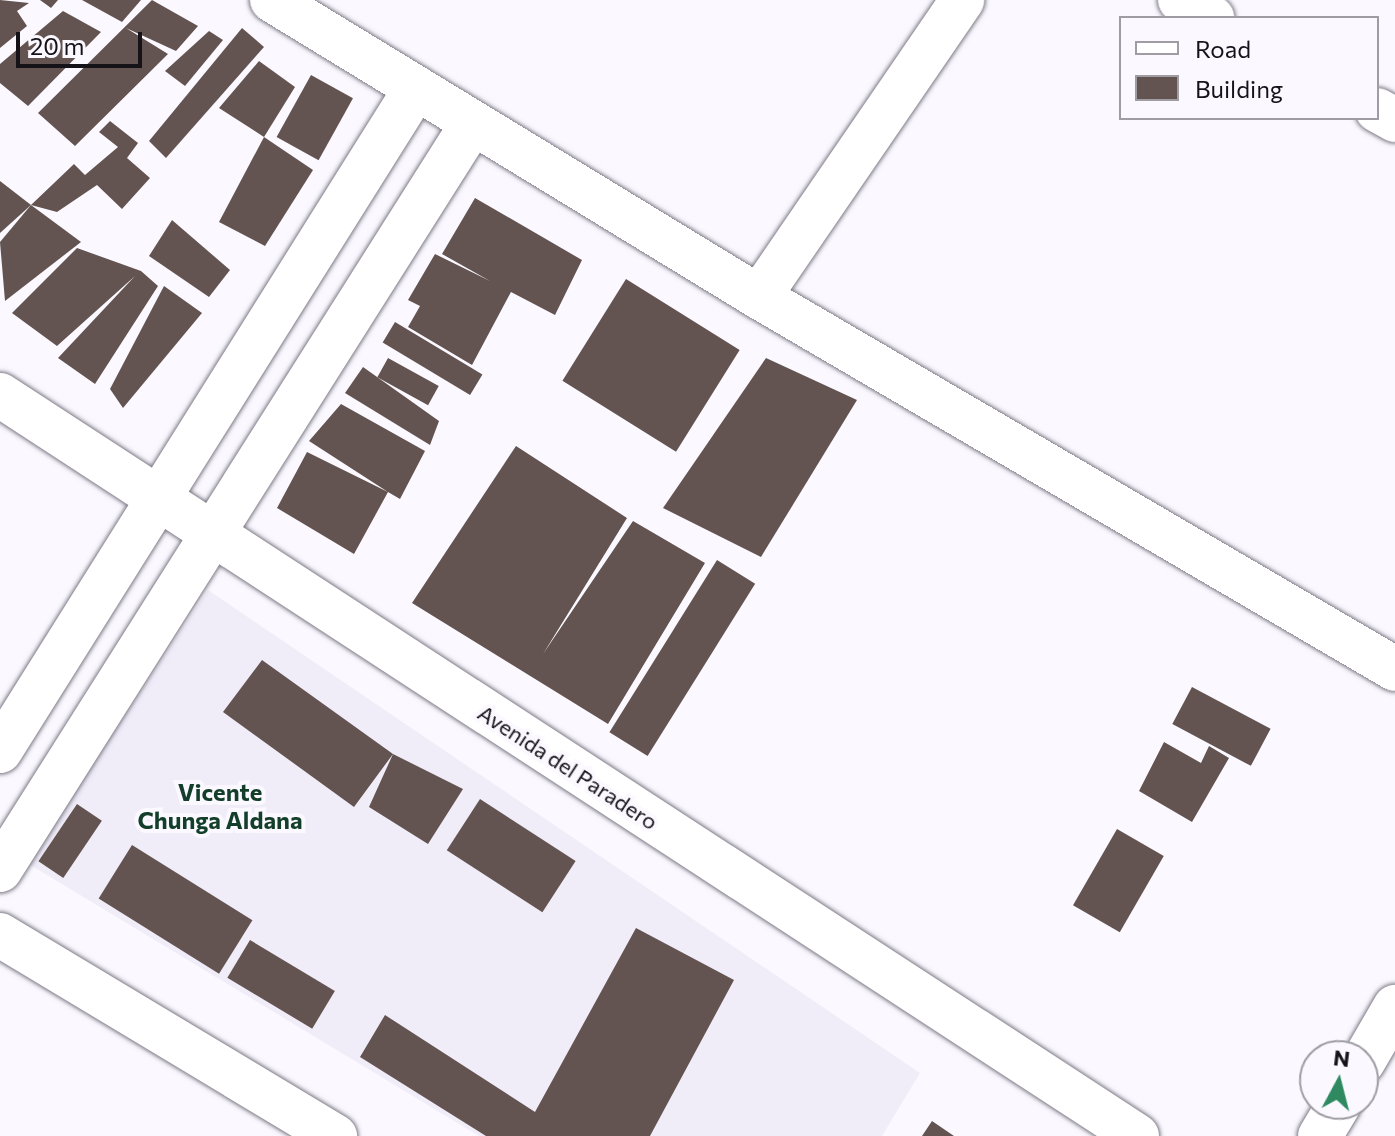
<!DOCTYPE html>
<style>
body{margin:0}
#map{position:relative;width:1395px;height:1136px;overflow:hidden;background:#fbf9ff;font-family:Commissioner,sans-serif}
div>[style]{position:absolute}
.built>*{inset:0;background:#f0edf9}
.building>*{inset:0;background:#635451;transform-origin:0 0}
.roads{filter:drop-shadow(0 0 2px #7e7a87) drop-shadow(0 0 2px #7e7a87)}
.minor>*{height:44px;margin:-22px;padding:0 22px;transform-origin:22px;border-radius:22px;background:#fff}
span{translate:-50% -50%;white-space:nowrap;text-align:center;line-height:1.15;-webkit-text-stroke:8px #fbf9ff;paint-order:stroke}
.street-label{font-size:22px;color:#151318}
.neighbourhood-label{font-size:24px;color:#133f2a;font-weight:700}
.legend{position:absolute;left:1119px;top:16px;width:260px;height:104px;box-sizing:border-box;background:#fbf9ff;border:2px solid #9f9da3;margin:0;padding:10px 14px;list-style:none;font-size:24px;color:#151318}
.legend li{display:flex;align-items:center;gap:16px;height:40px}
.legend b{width:40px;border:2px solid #9f9da3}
.north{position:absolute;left:1299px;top:1040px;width:80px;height:80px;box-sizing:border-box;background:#fbf9ff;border:2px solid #9f9da3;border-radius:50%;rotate:7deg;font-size:22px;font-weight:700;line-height:32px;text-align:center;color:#151318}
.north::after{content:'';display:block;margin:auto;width:28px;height:36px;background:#2f8a61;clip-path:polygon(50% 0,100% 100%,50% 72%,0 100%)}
.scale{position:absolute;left:16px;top:32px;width:126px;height:36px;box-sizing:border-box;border:4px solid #151318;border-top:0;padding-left:10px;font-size:24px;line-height:28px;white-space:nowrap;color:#151318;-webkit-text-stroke:6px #fbf9ff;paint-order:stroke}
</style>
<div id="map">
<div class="built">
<div style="clip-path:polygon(208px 590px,920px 1073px,882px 1136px,479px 1136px,27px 863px)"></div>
</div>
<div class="building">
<div style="clip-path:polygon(0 0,29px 3px,17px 11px,27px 26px,0 48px)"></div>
<div style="clip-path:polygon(40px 0,58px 0,51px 8px)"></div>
<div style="clip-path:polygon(82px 0,141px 0,122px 22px)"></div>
<div style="clip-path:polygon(152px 0,198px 26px,176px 51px,126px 28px,168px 54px,75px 146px,38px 113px)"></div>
<div style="clip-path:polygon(63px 11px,101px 32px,28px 106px,0 83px,0 64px)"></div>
<div style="clip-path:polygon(242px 28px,264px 47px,166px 158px,149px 141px)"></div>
<div style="clip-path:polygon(209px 31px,223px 40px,185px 86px,165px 71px)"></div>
<div style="clip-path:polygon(259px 61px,295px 87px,264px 137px,219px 108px)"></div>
<div style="left:311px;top:75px;width:48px;height:71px;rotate:29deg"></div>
<div style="clip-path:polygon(110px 121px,138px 143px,127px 158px,150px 178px,122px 209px,97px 185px,57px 212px,31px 205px,74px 164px,85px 175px,118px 147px,99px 132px)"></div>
<div style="clip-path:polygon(264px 137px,313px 170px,265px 246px,219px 222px)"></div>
<div style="clip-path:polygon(0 181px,31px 205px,0 233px)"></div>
<div style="clip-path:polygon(475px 198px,582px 260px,555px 315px,511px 292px,472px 365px,408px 327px,420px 306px,408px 300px,435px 254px,490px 281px,442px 254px)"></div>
<div style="clip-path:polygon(31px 205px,81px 242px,5px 301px,0 242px)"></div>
<div style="clip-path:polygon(172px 220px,230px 270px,209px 297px,149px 256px)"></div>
<div style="clip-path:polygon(77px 248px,141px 271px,158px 286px,95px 384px,58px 358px,135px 276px,57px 346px,12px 313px)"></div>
<div style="left:626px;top:279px;width:134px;height:120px;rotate:32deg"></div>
<div style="clip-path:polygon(164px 286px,202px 313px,123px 408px,110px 389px)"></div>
<div style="left:395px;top:322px;width:102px;height:24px;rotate:31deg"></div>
<div style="left:388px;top:358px;width:58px;height:22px;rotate:29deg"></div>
<div style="clip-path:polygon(766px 358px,857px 400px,761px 557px,663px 508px)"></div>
<div style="clip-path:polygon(363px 367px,439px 421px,430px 445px,345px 393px)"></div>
<div style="clip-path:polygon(341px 404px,425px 451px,400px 499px,388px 492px,354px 554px,277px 508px,307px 452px,388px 492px,309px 441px)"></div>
<div style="clip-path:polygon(516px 446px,627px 518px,543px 654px,633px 521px,705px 563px,608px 724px,412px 603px)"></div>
<div style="left:717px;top:560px;width:45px;height:203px;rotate:32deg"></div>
<div style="clip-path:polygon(262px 660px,393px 754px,463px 789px,428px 844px,369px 807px,393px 754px,354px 807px,223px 712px)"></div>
<div style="left:1192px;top:687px;width:89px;height:42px;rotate:28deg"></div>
<div style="clip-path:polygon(1164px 742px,1201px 763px,1209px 746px,1229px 758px,1192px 822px,1139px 791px)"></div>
<div style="left:480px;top:799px;width:114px;height:61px;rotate:33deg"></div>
<div style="left:77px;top:804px;width:30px;height:69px;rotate:34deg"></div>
<div style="left:1117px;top:829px;width:54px;height:88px;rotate:30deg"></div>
<div style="left:132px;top:845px;width:142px;height:63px;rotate:32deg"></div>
<div style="clip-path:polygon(636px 928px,734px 980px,650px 1136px,486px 1136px,360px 1057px,385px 1015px,535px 1112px)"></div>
<div style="left:250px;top:940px;width:99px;height:44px;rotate:31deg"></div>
<div style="clip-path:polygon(932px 1121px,954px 1136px,922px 1136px)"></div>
</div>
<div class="roads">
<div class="minor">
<div style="left:272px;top:0;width:570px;rotate:31.38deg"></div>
<div style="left:759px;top:297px;width:737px;rotate:30.32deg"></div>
<div style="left:1180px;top:0;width:37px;rotate:29deg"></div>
<div style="left:1377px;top:110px;width:21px;rotate:29deg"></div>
<div style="left:759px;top:297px;width:360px;rotate:-55.6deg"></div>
<div style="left:0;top:395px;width:1357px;rotate:33.09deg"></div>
<div style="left:0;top:751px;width:783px;rotate:-57.89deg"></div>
<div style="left:0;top:870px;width:883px;rotate:-57.68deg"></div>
<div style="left:0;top:935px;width:391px;rotate:31deg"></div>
<div style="left:1363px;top:1062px;width:64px;rotate:-59.8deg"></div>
<div style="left:1320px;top:1136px;width:37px;rotate:-59deg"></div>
</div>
</div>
<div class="street-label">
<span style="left:568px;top:767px;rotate:33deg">Avenida del Paradero</span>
</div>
<div class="neighbourhood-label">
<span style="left:220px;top:806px">Vicente<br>Chunga Aldana</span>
</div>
<ul class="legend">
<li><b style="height:10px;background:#fff"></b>Road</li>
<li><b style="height:22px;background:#635451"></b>Building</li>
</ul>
<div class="north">N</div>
<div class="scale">20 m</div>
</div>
